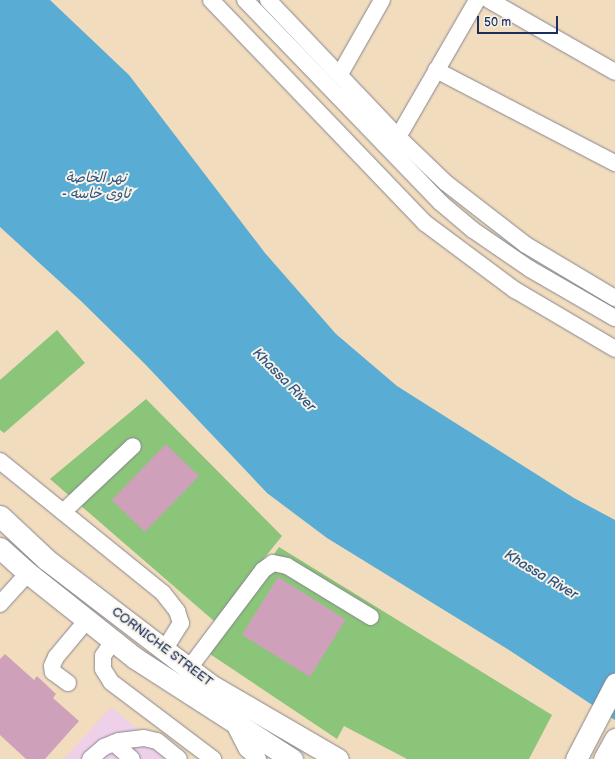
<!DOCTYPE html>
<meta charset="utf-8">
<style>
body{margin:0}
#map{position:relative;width:615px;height:759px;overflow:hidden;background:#f2dcbe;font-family:"Balsamiq Sans","Playpen Sans Arabic",sans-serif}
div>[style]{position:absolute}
.built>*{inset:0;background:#eed0e8}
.green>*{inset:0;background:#8ac579}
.water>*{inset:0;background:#59acd4}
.building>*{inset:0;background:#cfa0b9;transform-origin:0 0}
.roads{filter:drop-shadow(0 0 1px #86868e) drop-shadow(0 0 1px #86868e)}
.minor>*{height:16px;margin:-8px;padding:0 8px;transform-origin:8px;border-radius:8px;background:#fff}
.major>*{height:21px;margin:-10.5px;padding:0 10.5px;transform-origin:10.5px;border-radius:10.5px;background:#fff}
span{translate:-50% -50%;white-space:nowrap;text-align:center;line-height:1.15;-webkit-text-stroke:4px #f7f3e8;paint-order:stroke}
.street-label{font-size:13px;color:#1b2f5e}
.water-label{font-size:14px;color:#2e5481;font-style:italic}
.scale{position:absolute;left:477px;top:16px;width:81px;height:18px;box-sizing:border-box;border:2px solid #1b2f5e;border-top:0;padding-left:5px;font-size:12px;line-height:14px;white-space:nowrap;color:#1b2f5e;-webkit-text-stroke:3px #f7f3e8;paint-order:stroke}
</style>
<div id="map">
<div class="built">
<div style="clip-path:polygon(111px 707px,174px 759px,64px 759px)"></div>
</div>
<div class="green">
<div style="clip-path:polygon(57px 330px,85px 363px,4px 433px,0 430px,0 380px)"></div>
<div style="clip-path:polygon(146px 399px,282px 536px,214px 621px,50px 479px)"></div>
<div style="clip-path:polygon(279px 547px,552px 715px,529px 759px,407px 759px,344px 726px,337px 739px,207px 652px)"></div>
</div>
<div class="water">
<div style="clip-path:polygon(0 0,50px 0,129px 75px,265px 253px,336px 334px,397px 386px,574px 498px,615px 520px,615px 720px,509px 650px,327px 538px,267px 493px,144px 363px,81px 301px,0 227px)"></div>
</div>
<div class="building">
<div style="left:166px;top:444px;width:46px;height:78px;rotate:44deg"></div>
<div style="left:278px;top:577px;width:80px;height:68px;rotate:32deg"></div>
<div style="clip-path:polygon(5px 654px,34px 680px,37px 676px,56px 694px,53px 698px,79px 721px,45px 759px,26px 759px,0 735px,0 659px)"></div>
</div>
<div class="roads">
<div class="minor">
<div style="left:211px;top:0;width:309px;rotate:46.2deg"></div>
<div style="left:425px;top:223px;width:112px;rotate:36.7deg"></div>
<div style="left:515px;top:290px;width:116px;rotate:30.5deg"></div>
<div style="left:245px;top:0;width:282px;rotate:46deg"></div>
<div style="left:441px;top:203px;width:42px;rotate:40.2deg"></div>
<div style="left:473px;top:230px;width:69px;rotate:34.4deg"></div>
<div style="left:530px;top:269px;width:98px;rotate:30deg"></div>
<div style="left:268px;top:0;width:189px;rotate:46.5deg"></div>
<div style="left:398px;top:137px;width:66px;rotate:43.8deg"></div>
<div style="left:446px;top:183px;width:101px;rotate:37.8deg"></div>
<div style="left:526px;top:245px;width:104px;rotate:30.8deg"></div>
<div style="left:489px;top:0;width:145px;rotate:29.7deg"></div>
<div style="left:436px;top:70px;width:202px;rotate:27.5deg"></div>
<div style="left:340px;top:74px;width:85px;rotate:-60.4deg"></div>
<div style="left:398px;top:137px;width:158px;rotate:-60deg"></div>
<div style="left:0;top:461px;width:210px;rotate:39deg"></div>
<div style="left:163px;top:593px;width:23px;rotate:52deg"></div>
<div style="left:177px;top:611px;width:13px;rotate:72deg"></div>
<div style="left:181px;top:623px;width:31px;rotate:122deg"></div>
<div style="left:63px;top:512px;width:96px;rotate:-43.3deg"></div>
<div style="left:0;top:604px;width:42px;rotate:-47.9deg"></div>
<div style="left:113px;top:641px;width:18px;rotate:124deg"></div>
<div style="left:103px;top:656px;width:13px;rotate:90deg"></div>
<div style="left:103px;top:669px;width:15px;rotate:58deg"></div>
<div style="left:111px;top:682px;width:128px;rotate:37deg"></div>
<div style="left:190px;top:667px;width:121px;rotate:-53deg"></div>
<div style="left:263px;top:570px;width:12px;rotate:-35deg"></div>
<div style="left:273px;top:563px;width:14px;rotate:12deg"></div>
<div style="left:287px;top:566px;width:98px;rotate:31.3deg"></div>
<div style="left:68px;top:683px;width:19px;rotate:-144deg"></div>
<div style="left:53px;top:672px;width:6px;rotate:-99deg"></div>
<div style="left:52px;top:666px;width:10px;rotate:-66deg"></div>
<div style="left:56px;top:657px;width:48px;rotate:-50deg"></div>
<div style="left:233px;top:722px;width:30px;rotate:63deg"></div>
<div style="left:247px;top:749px;width:15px;rotate:42deg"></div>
<div style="left:114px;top:743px;width:24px;rotate:42deg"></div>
<div style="left:90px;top:759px;width:18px;rotate:-41deg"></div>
<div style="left:104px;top:747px;width:16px;rotate:-22deg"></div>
<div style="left:119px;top:741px;width:25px;rotate:-7deg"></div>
<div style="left:144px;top:738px;width:13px;rotate:13deg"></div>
<div style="left:157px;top:741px;width:28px;rotate:39deg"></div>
</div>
<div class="major">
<div style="left:0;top:516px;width:64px;rotate:43.1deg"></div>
<div style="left:47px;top:560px;width:204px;rotate:37.4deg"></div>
<div style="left:209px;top:684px;width:149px;rotate:30.2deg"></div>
<div style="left:0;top:548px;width:38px;rotate:42deg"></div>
<div style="left:28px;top:573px;width:137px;rotate:38.5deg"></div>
<div style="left:135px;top:658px;width:187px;rotate:32.8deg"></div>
<div style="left:576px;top:759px;width:85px;rotate:-62.5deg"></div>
<div style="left:604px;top:759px;width:23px;rotate:-61deg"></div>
</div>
</div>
<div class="street-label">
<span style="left:162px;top:647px;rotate:37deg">CORNICHE STREET</span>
</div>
<div class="water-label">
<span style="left:96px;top:186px">نهر الخاصة<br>- ئاوی خاسە</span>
<span style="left:284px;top:380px;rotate:45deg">Khassa River</span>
<span style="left:541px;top:575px;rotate:31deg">Khassa River</span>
</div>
<div class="scale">50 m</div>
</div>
